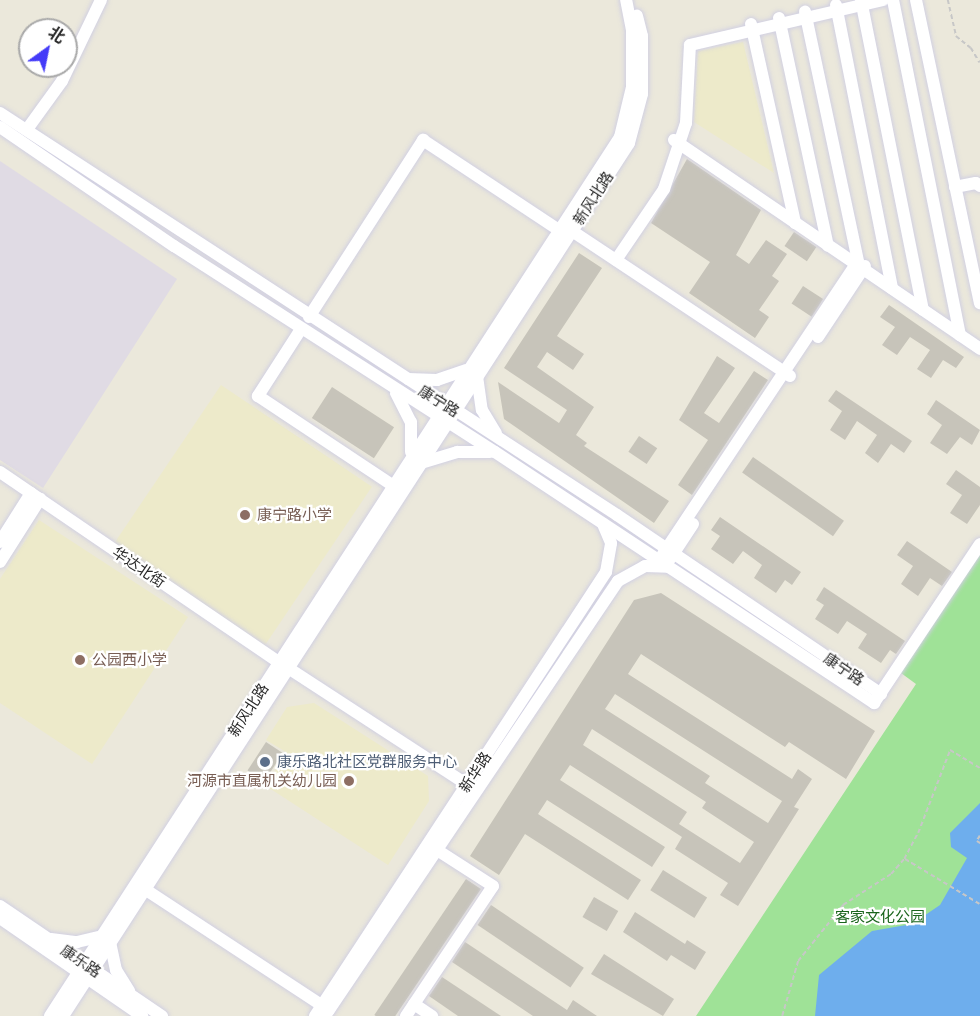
<!DOCTYPE html>
<meta charset="utf-8">
<style>
body{margin:0}
#map{position:relative;width:980px;height:1016px;overflow:hidden;background:#ebe8db;font-family:Quicksand,"Noto Sans SC",sans-serif}
div>[style]{position:absolute}
.industrial>*{inset:0;background:#e0dbe4}
.education>*{inset:0;background:#edeaca;transform-origin:0 0}
.green>*{inset:0;background:#9fe297}
.water>*{inset:0;background:#6eaeed}
.building>*{inset:0;background:#c7c4ba;transform-origin:0 0}
.path>*{height:1.5px;margin-top:-0.75px;transform-origin:0;background:repeating-linear-gradient(90deg,#c7c7c7 0 4.5px,transparent 0 7.5px)}
.roads{filter:drop-shadow(0 0 2px #d1d0e2) drop-shadow(0 0 2px #d1d0e2)}
.minor>*{height:12px;margin:-6px;padding:0 6px;transform-origin:6px;border-radius:6px;background:#fff}
.dots>*{width:16px;height:16px;translate:-50% -50%;box-sizing:border-box;border:3px solid #fff;border-radius:50%}
span{translate:-50% -50%;white-space:nowrap;text-align:center;line-height:1.15;-webkit-text-stroke:4.5px #fff;paint-order:stroke}
.street-label{font-size:15px;color:#292929}
.education-label{font-size:15px;color:#785e54}
.left{translate:0 -50%;text-align:left}
.right{translate:-100% -50%;text-align:right}
.service-label{font-size:15px;color:#4e5e75}
.park-label{font-size:15px;color:#1a651c}
.north{position:absolute;left:18px;top:18px;width:60px;height:60px;box-sizing:border-box;background:#fff;border:2px solid #a9a9a9;border-radius:50%;rotate:33deg;font-size:16px;font-weight:700;line-height:24px;text-align:center;color:#292929}
.north::after{content:'';display:block;margin:auto;width:21px;height:27px;background:#443bf8;clip-path:polygon(50% 0,100% 100%,50% 72%,0 100%)}
</style>
<div id="map">
<div class="industrial">
<div style="clip-path:polygon(0 161px,177px 279px,43px 488px,0 460px)"></div>
</div>
<div class="education">
<div style="clip-path:polygon(743px 42px,774px 173px,694px 122px,698px 51px)"></div>
<div style="left:221px;top:385px;width:182px;height:191px;rotate:34deg"></div>
<div style="clip-path:polygon(39px 520px,188px 617px,92px 764px,0 703px,0 579px)"></div>
<div style="clip-path:polygon(314px 703px,428px 776px,429px 801px,388px 865px,266px 786px,286px 752px,266px 740px,287px 707px)"></div>
</div>
<div class="green">
<div style="clip-path:polygon(980px 552px,980px 1016px,696px 1016px,916px 684px,901px 673px)"></div>
</div>
<div class="water">
<div style="clip-path:polygon(980px 803px,980px 1016px,815px 1016px,819px 975px,872px 931px,912px 924px,940px 905px,967px 858px,951px 847px,950px 833px)"></div>
</div>
<div class="building">
<div style="clip-path:polygon(687px 159px,761px 210px,736px 255px,749px 264px,766px 240px,787px 254px,772px 276px,779px 281px,759px 310px,769px 317px,755px 338px,689px 293px,710px 262px,651px 223px)"></div>
<div style="left:794px;top:232px;width:27px;height:17px;rotate:34deg"></div>
<div style="clip-path:polygon(579px 253px,602px 268px,557px 336px,584px 354px,573px 370px,547px 352px,537px 367px,594px 407px,576px 435px,587px 443px,584px 446px,669px 501px,654px 523px,504px 419px,498px 382px,559px 423px,567px 410px,504px 368px)"></div>
<div style="left:803px;top:286px;width:24px;height:21px;rotate:33deg"></div>
<div style="clip-path:polygon(889px 305px,964px 357px,956px 368px,943px 360px,931px 378px,917px 369px,930px 350px,910px 337px,897px 355px,882px 345px,895px 327px,880px 317px)"></div>
<div style="clip-path:polygon(717px 356px,735px 368px,704px 413px,719px 423px,754px 371px,768px 380px,692px 495px,678px 485px,708px 440px,679px 420px)"></div>
<div style="left:332px;top:387px;width:74px;height:37px;rotate:33deg"></div>
<div style="clip-path:polygon(836px 390px,912px 441px,904px 453px,891px 444px,878px 463px,865px 453px,877px 435px,857px 421px,845px 440px,830px 430px,842px 411px,828px 401px)"></div>
<div style="clip-path:polygon(936px 400px,980px 430px,972px 445px,960px 437px,947px 454px,930px 443px,942px 425px,927px 414px)"></div>
<div style="left:639px;top:436px;width:22px;height:19px;rotate:34deg"></div>
<div style="left:753px;top:457px;width:111px;height:19px;rotate:35deg"></div>
<div style="clip-path:polygon(956px 470px,980px 487px,980px 505px,967px 524px,950px 513px,962px 495px,946px 484px)"></div>
<div style="clip-path:polygon(720px 517px,801px 572px,792px 585px,785px 580px,776px 593px,754px 578px,762px 565px,743px 551px,733px 564px,711px 549px,720px 536px,711px 530px)"></div>
<div style="clip-path:polygon(907px 541px,952px 572px,942px 586px,930px 578px,918px 596px,901px 584px,913px 566px,897px 555px)"></div>
<div style="clip-path:polygon(824px 587px,905px 641px,896px 654px,890px 650px,881px 663px,858px 648px,867px 634px,847px 621px,838px 634px,815px 619px,824px 605px,816px 600px)"></div>
<div style="clip-path:polygon(evenodd,661px 593px,875px 731px,846px 779px,789px 742px,785px 747px,641px 654px,628px 674px,792px 779px,798px 769px,812px 779px,794px 807px,799px 809px,738px 906px,720px 895px,728px 883px,675px 849px,682px 837px,570px 765px,560px 780px,665px 847px,652px 867px,547px 800px,538px 814px,641px 880px,628px 900px,525px 834px,499px 875px,470px 856px,634px 600px,661px 593px,615px 694px,782px 801px,768px 823px,705px 783px,710px 776px,605px 709px,615px 694px,661px 593px,592px 729px,706px 802px,702px 808px,754px 842px,740px 863px,679px 824px,687px 812px,583px 745px,592px 729px)"></div>
<div style="left:266px;top:742px;width:20px;height:34px;rotate:33deg"></div>
<div style="left:663px;top:870px;width:52px;height:24px;rotate:32deg"></div>
<div style="left:466px;top:879px;width:18px;height:164px;rotate:34deg"></div>
<div style="left:594px;top:897px;width:28px;height:23px;rotate:30deg"></div>
<div style="left:491px;top:905px;width:112px;height:24px;rotate:34deg"></div>
<div style="clip-path:polygon(635px 912px,685px 944px,687px 940px,706px 952px,695px 970px,671px 955px,667px 961px,623px 932px)"></div>
<div style="clip-path:polygon(465px 942px,567px 1010px,573px 1000px,597px 1016px,533px 1016px,452px 962px)"></div>
<div style="clip-path:polygon(604px 954px,674px 999px,663px 1016px,591px 974px)"></div>
<div style="clip-path:polygon(442px 977px,501px 1016px,458px 1016px,429px 996px)"></div>
</div>
<div class="path">
<div style="left:948px;top:0;width:37px;rotate:77deg"></div>
<div style="left:956px;top:36px;width:19px;rotate:39deg"></div>
<div style="left:971px;top:48px;width:17px;rotate:59deg"></div>
<div style="left:980px;top:836px;width:6px;rotate:121deg"></div>
<div style="left:977px;top:841px;width:4px;rotate:34deg"></div>
<div style="left:905px;top:859px;width:87px;rotate:31deg"></div>
<div style="left:782px;top:1016px;width:57px;rotate:-73.8deg"></div>
<div style="left:798px;top:961px;width:72px;rotate:-51.2deg"></div>
<div style="left:843px;top:905px;width:57px;rotate:-32.9deg"></div>
<div style="left:891px;top:874px;width:20px;rotate:-49deg"></div>
<div style="left:904px;top:859px;width:30px;rotate:-62deg"></div>
<div style="left:918px;top:833px;width:89px;rotate:-68.9deg"></div>
<div style="left:950px;top:750px;width:35px;rotate:31deg"></div>
</div>
<div class="roads">
<div class="minor">
<div style="left:861px;top:0;width:316px;rotate:78.7deg"></div>
<div style="left:893px;top:0;width:342px;rotate:78.7deg"></div>
<div style="left:916px;top:0;width:310px;rotate:78.1deg"></div>
<div style="left:836px;top:5px;width:289px;rotate:78.8deg"></div>
<div style="left:779px;top:18px;width:233px;rotate:77.9deg"></div>
<div style="left:751px;top:24px;width:204px;rotate:77.5deg"></div>
<div style="left:0;top:113px;width:736px;rotate:33.09deg"></div>
<div style="left:617px;top:515px;width:319px;rotate:34.1deg"></div>
<div style="left:0;top:127px;width:211px;rotate:34.4deg"></div>
<div style="left:174px;top:246px;width:381px;rotate:32.7deg"></div>
<div style="left:495px;top:452px;width:455px;rotate:33.5deg"></div>
<div style="left:874px;top:703px;width:191px;rotate:-56.3deg"></div>
<div style="left:28px;top:128px;width:58px;rotate:-54.1deg"></div>
<div style="left:62px;top:81px;width:90px;rotate:-64.3deg"></div>
<div style="left:674px;top:140px;width:371px;rotate:34.3deg"></div>
<div style="left:955px;top:187px;width:21px;rotate:-11deg"></div>
<div style="left:976px;top:183px;width:5px;rotate:37deg"></div>
<div style="left:566px;top:227px;width:262px;rotate:33.6deg"></div>
<div style="left:784px;top:372px;width:219px;rotate:123.6deg"></div>
<div style="left:616px;top:260px;width:86px;rotate:-55.9deg"></div>
<div style="left:664px;top:189px;width:70px;rotate:-71.6deg"></div>
<div style="left:686px;top:123px;width:78px;rotate:-87.1deg"></div>
<div style="left:690px;top:45px;width:198px;rotate:-13.1deg"></div>
<div style="left:309px;top:317px;width:211px;rotate:-57.2deg"></div>
<div style="left:423px;top:140px;width:170px;rotate:33.5deg"></div>
<div style="left:301px;top:329px;width:80px;rotate:122.7deg"></div>
<div style="left:258px;top:396px;width:161px;rotate:33.6deg"></div>
<div style="left:818px;top:337px;width:85px;rotate:-56.5deg"></div>
<div style="left:477px;top:376px;width:34px;rotate:82deg"></div>
<div style="left:482px;top:410px;width:27px;rotate:59deg"></div>
<div style="left:790px;top:376px;width:7px;rotate:-146deg"></div>
<div style="left:784px;top:372px;width:133px;rotate:-56.3deg"></div>
<div style="left:858px;top:261px;width:255px;rotate:-102deg"></div>
<div style="left:408px;top:379px;width:29px;rotate:2deg"></div>
<div style="left:437px;top:380px;width:31px;rotate:-19deg"></div>
<div style="left:396px;top:393px;width:33px;rotate:63deg"></div>
<div style="left:411px;top:422px;width:30px;rotate:90deg"></div>
<div style="left:421px;top:463px;width:38px;rotate:-17deg"></div>
<div style="left:457px;top:452px;width:33px"></div>
<div style="left:0;top:472px;width:338px;rotate:34.3deg"></div>
<div style="left:279px;top:662px;width:233px;rotate:33.1deg"></div>
<div style="left:0;top:542px;width:58px;rotate:-57.7deg"></div>
<div style="left:670px;top:559px;width:42px;rotate:-56.7deg"></div>
<div style="left:0;top:562px;width:75px;rotate:-57.6deg"></div>
<div style="left:140px;top:886px;width:226px;rotate:33.3deg"></div>
<div style="left:0;top:906px;width:196px;rotate:34.2deg"></div>
<div style="left:0;top:918px;width:173px;rotate:34.6deg"></div>
<div style="left:51px;top:939px;width:26px;rotate:7deg"></div>
<div style="left:77px;top:942px;width:27px;rotate:-13deg"></div>
<div style="left:110px;top:942px;width:29px;rotate:78deg"></div>
<div style="left:116px;top:970px;width:25px;rotate:58deg"></div>
<div style="left:414px;top:1004px;width:22px;rotate:34deg"></div>
<div style="left:50px;top:1016px;width:1048px;rotate:-57.04deg"></div>
<div style="left:620px;top:137px;width:51px;rotate:-76.5deg"></div>
<div style="left:632px;top:87px;width:57px;rotate:-90deg"></div>
<div style="left:632px;top:30px;width:31px;rotate:-101deg"></div>
<div style="left:63px;top:1016px;width:1040px;rotate:-57.04deg"></div>
<div style="left:629px;top:143px;width:51px;rotate:-75.1deg"></div>
<div style="left:642px;top:94px;width:58px;rotate:-90deg"></div>
<div style="left:642px;top:36px;width:21px;rotate:-104deg"></div>
<div style="left:315px;top:1016px;width:531px;rotate:-56.76deg"></div>
<div style="left:606px;top:572px;width:29px;rotate:-80deg"></div>
<div style="left:611px;top:543px;width:21px;rotate:-113deg"></div>
<div style="left:325px;top:1016px;width:524px;rotate:-56.04deg"></div>
<div style="left:618px;top:581px;width:31px;rotate:-29deg"></div>
<div style="left:645px;top:566px;width:23px;rotate:2deg"></div>
<div style="left:406px;top:1016px;width:156px;rotate:-56.2deg"></div>
<div style="left:493px;top:886px;width:67px;rotate:-147.3deg"></div>
</div>
</div>
<div class="dots">
<div style="left:245px;top:515px;background:#8d6e63"></div>
<div style="left:80px;top:660px;background:#8d6e63"></div>
<div style="left:265px;top:762px;background:#5c6f8a"></div>
<div style="left:349px;top:781px;background:#8d6e63"></div>
</div>
<div class="street-label">
<span style="left:593px;top:198px;rotate:-57deg">新风北路</span>
<span style="left:439px;top:401px;rotate:32deg">康宁路</span>
<span style="left:139px;top:567px;rotate:34deg">华达北街</span>
<span style="left:844px;top:669px;rotate:34deg">康宁路</span>
<span style="left:248px;top:710px;rotate:-57deg">新风北路</span>
<span style="left:475px;top:772px;rotate:-57deg">新华路</span>
<span style="left:81px;top:961px;rotate:34deg">康乐路</span>
</div>
<div class="education-label">
<span class="left" style="left:257px;top:515px">康宁路小学</span>
<span class="left" style="left:92px;top:660px">公园西小学</span>
<span class="right" style="left:337px;top:781px">河源市直属机关幼儿园</span>
</div>
<div class="service-label">
<span class="left" style="left:277px;top:762px">康乐路北社区党群服务中心</span>
</div>
<div class="park-label">
<span style="left:880px;top:917px">客家文化公园</span>
</div>
<div class="north">北</div>
</div>
